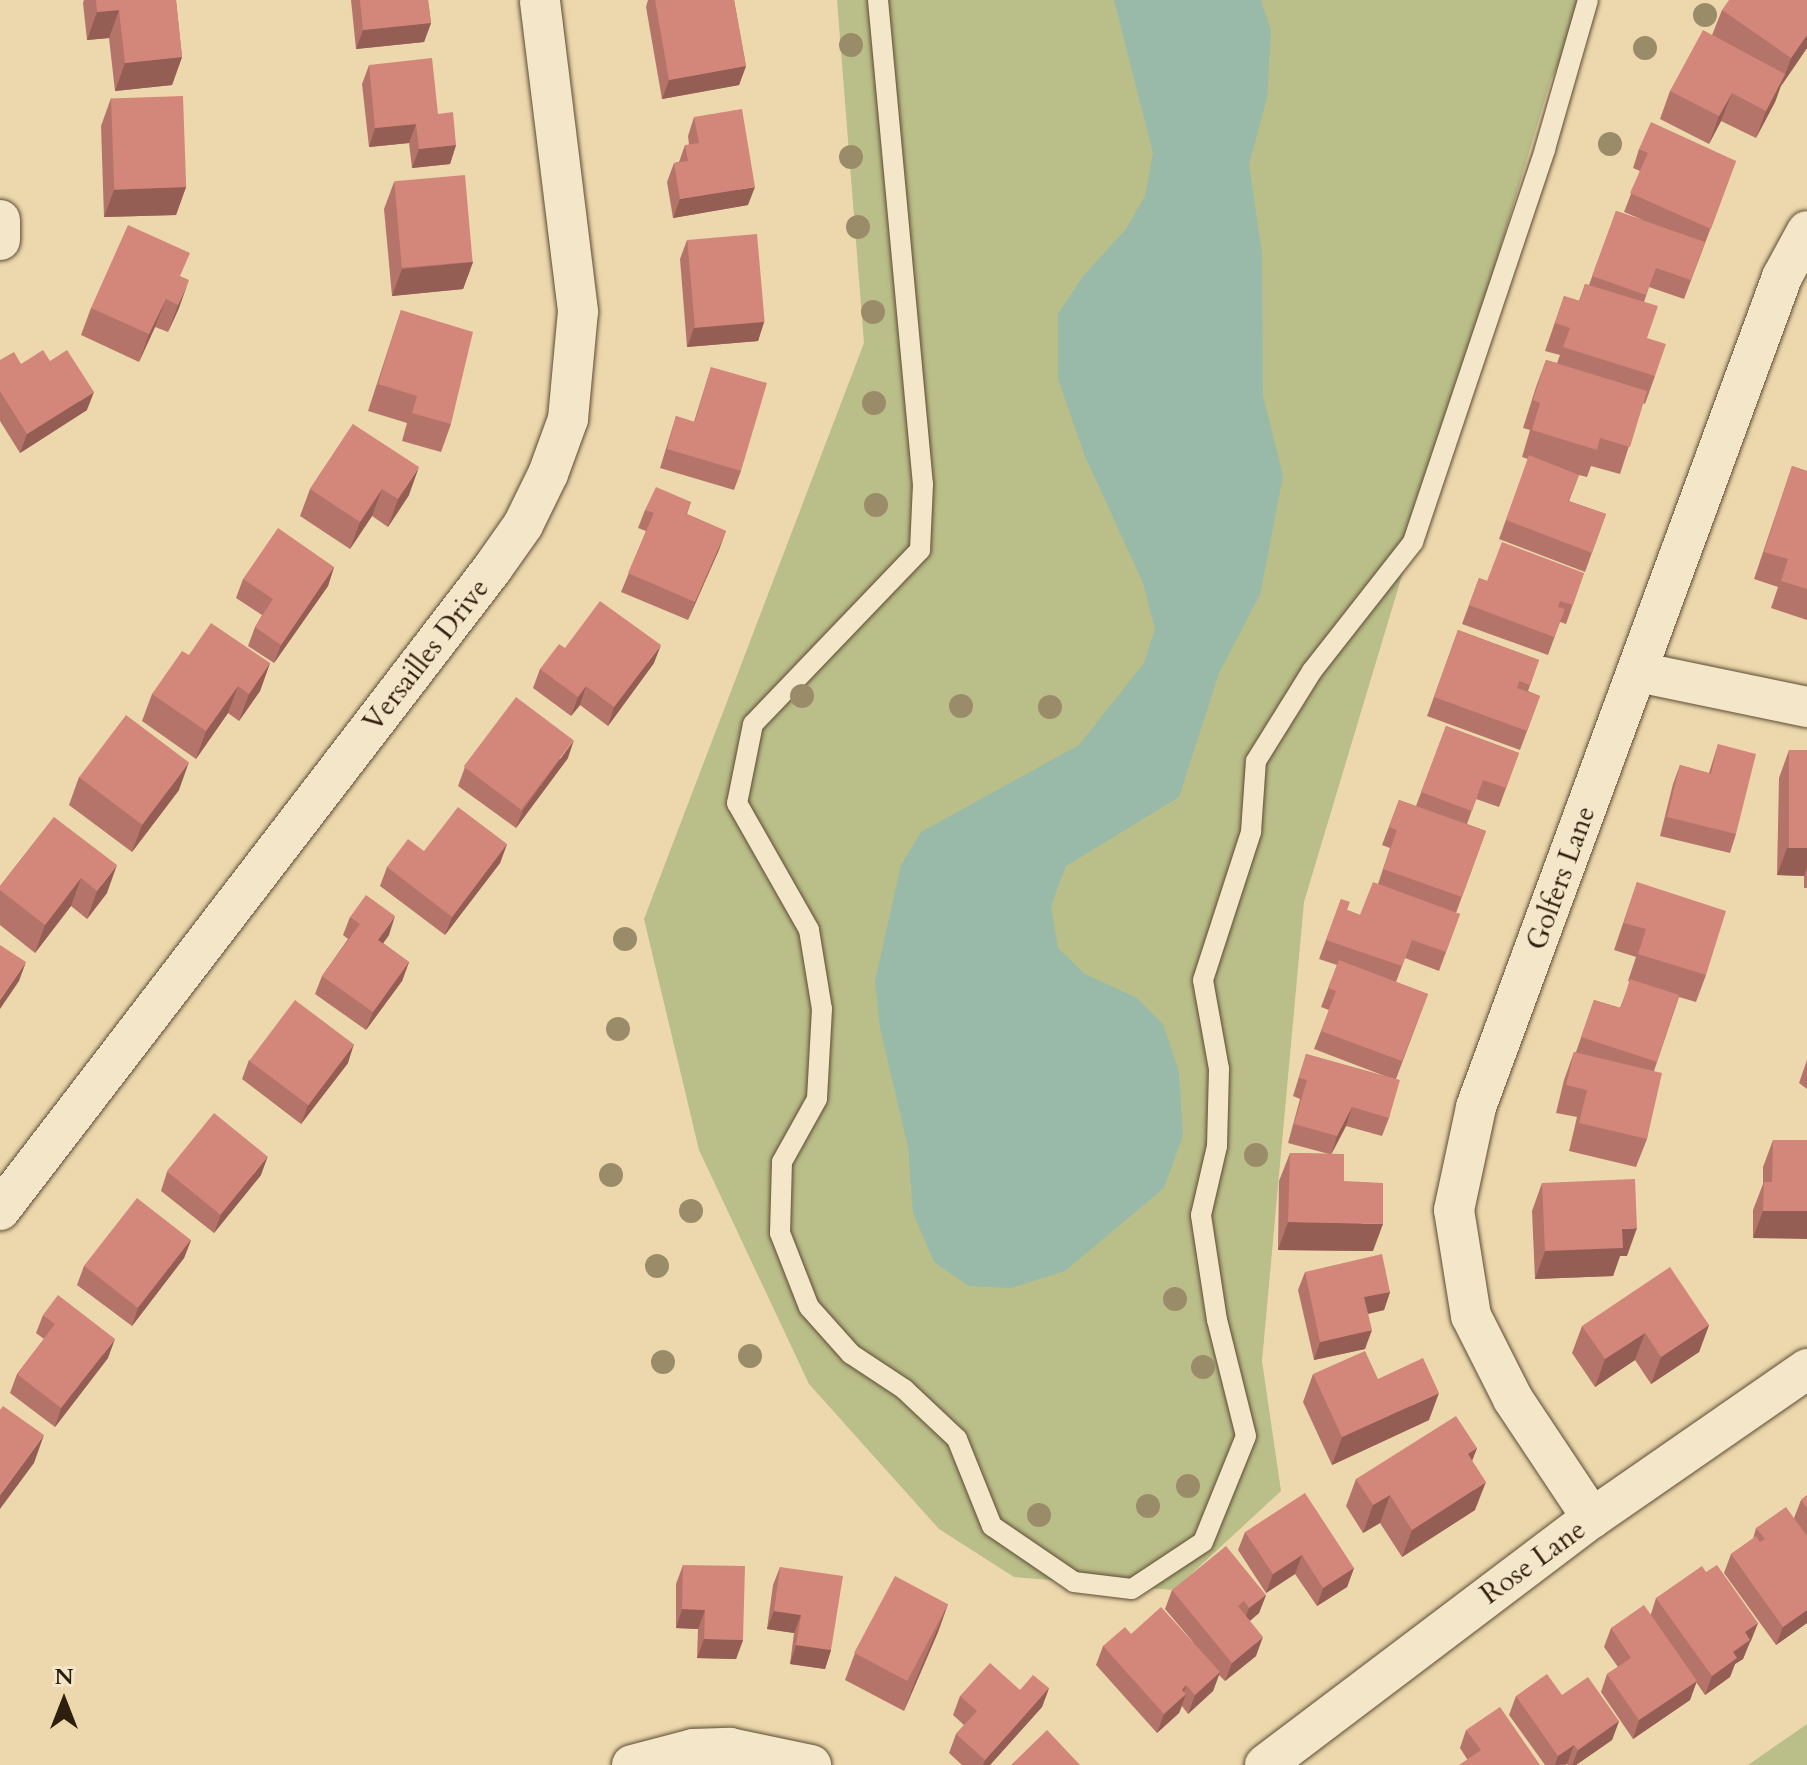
<!DOCTYPE html>
<style>
body{margin:0}
#map{position:relative;width:1807px;height:1765px;overflow:hidden;background:#ecd8ac;font-family:Cardo,serif}
div>[style]{position:absolute}
.green>*{inset:0;background:#babe88}
.water>*{inset:0;background:#99baa8}
.roads{filter:drop-shadow(0 0 2px #5e4c35) drop-shadow(0 0 2px #5e4c35)}
.lane>*{height:20px;margin:-10px;padding:0 10px;transform-origin:10px;border-radius:10px;background:#f3e6c9}
.street>*{height:40px;margin:-20px;padding:0 20px;transform-origin:20px;border-radius:20px;background:#f3e6c9}
.trees>*{width:24px;height:24px;margin:-12px;border-radius:50%;background:#9b8c69}
.wall>*{inset:0;background:#b57469}
.shaded-wall>*{inset:0;background:#945e55}
.building>*{inset:0;background:#d3877a;transform-origin:0 0}
span{translate:-50% -50%;white-space:nowrap;text-align:center;line-height:1.15;-webkit-text-stroke:6px #f3e6c9;paint-order:stroke}
.street-label{font-size:28px;color:#2f1d0d}
.north{position:absolute;left:24px;top:1661px;width:80px;height:80px;-webkit-text-stroke:6px #f3e6c9;paint-order:stroke;rotate:0deg;font-size:22px;font-weight:700;line-height:32px;text-align:center;color:#2f1d0d}
.north::after{content:'';display:block;margin:auto;width:28px;height:36px;background:#2f1d0d;clip-path:polygon(50% 0,100% 100%,50% 72%,0 100%)}
</style>
<div id="map">
<div class="green">
<div style="clip-path:polygon(837px 0,1594px 0,1551px 79px,1304px 902px,1262px 1361px,1281px 1491px,1174px 1590px,1014px 1577px,939px 1529px,809px 1384px,699px 1150px,644px 919px,864px 343px)"></div>
<div style="clip-path:polygon(1807px 1724px,1807px 1765px,1748px 1765px)"></div>
</div>
<div class="water">
<div style="clip-path:polygon(1114px 0,1261px 0,1271px 31px,1267px 98px,1249px 164px,1262px 254px,1263px 396px,1283px 476px,1260px 595px,1219px 673px,1179px 797px,1066px 866px,1051px 906px,1058px 948px,1085px 974px,1137px 998px,1163px 1024px,1179px 1072px,1183px 1135px,1164px 1188px,1065px 1271px,1010px 1288px,969px 1286px,934px 1262px,913px 1213px,908px 1147px,880px 1028px,875px 981px,901px 865px,921px 832px,1079px 745px,1144px 663px,1155px 629px,1143px 583px,1084px 454px,1058px 379px,1058px 314px,1083px 276px,1126px 229px,1145px 196px,1153px 153px)"></div>
</div>
<div class="roads">
<div class="lane">
<div style="left:878px;top:0;width:486px;rotate:84.7deg"></div>
<div style="left:923px;top:484px;width:66px;rotate:92.6deg"></div>
<div style="left:920px;top:550px;width:241px;rotate:133.8deg"></div>
<div style="left:753px;top:724px;width:81px;rotate:101.4deg"></div>
<div style="left:737px;top:803px;width:146px;rotate:60.4deg"></div>
<div style="left:809px;top:930px;width:80px;rotate:80.7deg"></div>
<div style="left:822px;top:1009px;width:90px;rotate:93.2deg"></div>
<div style="left:817px;top:1099px;width:72px;rotate:119.1deg"></div>
<div style="left:782px;top:1162px;width:71px;rotate:91.6deg"></div>
<div style="left:780px;top:1233px;width:79px;rotate:68.6deg"></div>
<div style="left:809px;top:1307px;width:63px;rotate:48.2deg"></div>
<div style="left:851px;top:1354px;width:64px;rotate:33.4deg"></div>
<div style="left:904px;top:1389px;width:73px;rotate:43.3deg"></div>
<div style="left:957px;top:1439px;width:94px;rotate:68.1deg"></div>
<div style="left:992px;top:1526px;width:99px;rotate:34.3deg"></div>
<div style="left:1074px;top:1582px;width:58px;rotate:6.9deg"></div>
<div style="left:1132px;top:1589px;width:85px;rotate:-33.5deg"></div>
<div style="left:1203px;top:1542px;width:114px;rotate:-67.9deg"></div>
<div style="left:1246px;top:1436px;width:120px;rotate:-104deg"></div>
<div style="left:1217px;top:1320px;width:106px;rotate:-98.7deg"></div>
<div style="left:1201px;top:1215px;width:71px;rotate:-76.9deg"></div>
<div style="left:1217px;top:1146px;width:77px;rotate:-88.5deg"></div>
<div style="left:1219px;top:1069px;width:90px;rotate:-100.2deg"></div>
<div style="left:1203px;top:980px;width:156px;rotate:-72deg"></div>
<div style="left:1251px;top:832px;width:71px;rotate:-86deg"></div>
<div style="left:1256px;top:761px;width:106px;rotate:-58.1deg"></div>
<div style="left:1312px;top:671px;width:164px;rotate:-51.9deg"></div>
<div style="left:1413px;top:542px;width:415px;rotate:-71.4deg"></div>
<div style="left:1545px;top:149px;width:155px;rotate:-73.9deg"></div>
</div>
<div class="street">
<div style="left:0;top:220px;width:20px;rotate:90deg"></div>
<div style="left:1638px;top:672px;width:173px;rotate:11.7deg"></div>
<div style="left:0;top:1210px;width:808px;rotate:-52.49deg"></div>
<div style="left:492px;top:569px;width:54px;rotate:-54.8deg"></div>
<div style="left:523px;top:525px;width:57px;rotate:-63.9deg"></div>
<div style="left:548px;top:474px;width:59px;rotate:-70deg"></div>
<div style="left:568px;top:419px;width:108px;rotate:-84.7deg"></div>
<div style="left:578px;top:311px;width:313px;rotate:-97deg"></div>
<div style="left:1592px;top:1518px;width:143px;rotate:-123.6deg"></div>
<div style="left:1513px;top:1399px;width:93px;rotate:-116.8deg"></div>
<div style="left:1471px;top:1316px;width:107px;rotate:-99.1deg"></div>
<div style="left:1454px;top:1210px;width:105px;rotate:-77.9deg"></div>
<div style="left:1476px;top:1107px;width:885px;rotate:-69.76deg"></div>
<div style="left:1782px;top:277px;width:52px;rotate:-61.5deg"></div>
<div style="left:632px;top:1765px;width:63px;rotate:-14.7deg"></div>
<div style="left:693px;top:1749px;width:37px;rotate:-2deg"></div>
<div style="left:730px;top:1748px;width:83px;rotate:11.9deg"></div>
<div style="left:1265px;top:1765px;width:410px;rotate:-37.1deg"></div>
<div style="left:1592px;top:1518px;width:262px;rotate:-34.7deg"></div>
</div>
</div>
<div class="trees">
<div style="left:1705px;top:15px"></div>
<div style="left:851px;top:45px"></div>
<div style="left:1645px;top:48px"></div>
<div style="left:1610px;top:144px"></div>
<div style="left:851px;top:157px"></div>
<div style="left:858px;top:227px"></div>
<div style="left:873px;top:312px"></div>
<div style="left:874px;top:403px"></div>
<div style="left:876px;top:505px"></div>
<div style="left:802px;top:696px"></div>
<div style="left:961px;top:706px"></div>
<div style="left:1050px;top:707px"></div>
<div style="left:625px;top:939px"></div>
<div style="left:618px;top:1029px"></div>
<div style="left:1256px;top:1155px"></div>
<div style="left:611px;top:1175px"></div>
<div style="left:691px;top:1211px"></div>
<div style="left:657px;top:1266px"></div>
<div style="left:1175px;top:1299px"></div>
<div style="left:750px;top:1356px"></div>
<div style="left:663px;top:1362px"></div>
<div style="left:1203px;top:1367px"></div>
<div style="left:1188px;top:1486px"></div>
<div style="left:1148px;top:1506px"></div>
<div style="left:1039px;top:1515px"></div>
</div>
<div class="wall">
<div style="clip-path:polygon(84px 0,176px 0,182px 57px,172px 85px,115px 91px,109px 38px,87px 40px,83px 3px)"></div>
<div style="clip-path:polygon(351px 0,428px 0,431px 23px,424px 42px,356px 49px)"></div>
<div style="clip-path:polygon(648px 0,734px 0,746px 66px,739px 85px,662px 99px,646px 7px)"></div>
<div style="clip-path:polygon(1807px 0,1807px 48px,1781px 86px,1775px 102px,1756px 138px,1721px 121px,1709px 144px,1660px 119px,1670px 91px,1712px 35px,1722px 10px)"></div>
<div style="clip-path:polygon(369px 65px,438px 114px,456px 145px,450px 164px,412px 168px,409px 143px,369px 147px,362px 84px)"></div>
<div style="clip-path:polygon(111px 98px,186px 187px,176px 215px,104px 217px,101px 126px)"></div>
<div style="clip-path:polygon(694px 117px,748px 205px,673px 218px,667px 182px,674px 163px,679px 162px,685px 145px,689px 145px,688px 136px)"></div>
<div style="clip-path:polygon(1639px 149px,1736px 161px,1684px 299px,1649px 287px,1644px 302px,1647px 338px,1655px 376px,1645px 404px,1643px 403px,1620px 474px,1591px 466px,1587px 477px,1579px 475px,1569px 501px,1606px 514px,1585px 572px,1499px 539px,1528px 459px,1522px 457px,1530px 430px,1523px 428px,1536px 387px,1546px 360px,1557px 363px,1560px 355px,1545px 351px,1564px 296px,1579px 301px,1585px 284px,1589px 285px,1616px 211px,1643px 220px,1624px 212px,1640px 171px,1633px 168px)"></div>
<div style="clip-path:polygon(394px 182px,473px 262px,463px 289px,392px 296px,384px 209px)"></div>
<div style="clip-path:polygon(687px 240px,764px 322px,758px 341px,687px 347px,680px 259px)"></div>
<div style="clip-path:polygon(182px 277px,179px 308px,168px 332px,155px 327px,139px 362px,81px 335px,91px 308px)"></div>
<div style="clip-path:polygon(401px 310px,451px 424px,441px 452px,402px 441px,407px 423px,368px 411px)"></div>
<div style="clip-path:polygon(0 360px,21px 364px,50px 361px,87px 410px,20px 453px,0 421px)"></div>
<div style="clip-path:polygon(711px 367px,741px 471px,734px 490px,660px 468px,676px 416px,694px 422px)"></div>
<div style="clip-path:polygon(353px 424px,409px 495px,388px 527px,372px 516px,350px 549px,300px 516px,310px 489px)"></div>
<div style="clip-path:polygon(1792px 466px,1807px 471px,1807px 620px,1771px 608px,1778px 587px,1754px 579px)"></div>
<div style="clip-path:polygon(691px 502px,687px 514px,726px 531px,688px 620px,621px 592px,646px 531px,638px 528px,645px 510px)"></div>
<div style="clip-path:polygon(334px 567px,328px 586px,274px 663px,248px 646px,255px 627px,262px 615px,236px 598px,243px 579px)"></div>
<div style="clip-path:polygon(1584px 573px,1566px 624px,1560px 622px,1548px 655px,1462px 624px,1479px 578px,1487px 581px)"></div>
<div style="clip-path:polygon(1458px 630px,1539px 660px,1528px 691px,1540px 696px,1520px 750px,1427px 716px)"></div>
<div style="clip-path:polygon(565px 648px,654px 663px,608px 726px,580px 705px,571px 716px,533px 688px,540px 669px)"></div>
<div style="clip-path:polygon(189px 655px,270px 663px,260px 691px,239px 721px,228px 713px,196px 759px,142px 721px,152px 694px)"></div>
<div style="clip-path:polygon(1446px 726px,1519px 753px,1499px 807px,1476px 799px,1467px 824px,1486px 831px,1456px 913px,1460px 914px,1439px 971px,1405px 958px,1396px 982px,1428px 994px,1396px 1079px,1389px 1118px,1382px 1136px,1346px 1126px,1331px 1154px,1344px 1181px,1373px 1251px,1278px 1250px,1279px 1181px,1290px 1153px,1329px 1154px,1288px 1143px,1300px 1099px,1293px 1096px,1306px 1054px,1390px 1078px,1314px 1049px,1329px 1010px,1321px 1007px,1337px 965px,1319px 959px,1341px 899px,1347px 910px,1360px 915px,1378px 884px,1390px 848px,1382px 845px,1399px 800px,1416px 806px)"></div>
<div style="clip-path:polygon(1718px 744px,1736px 834px,1730px 853px,1660px 836px,1673px 784px,1680px 765px,1709px 773px)"></div>
<div style="clip-path:polygon(1789px 750px,1807px 750px,1807px 888px,1804px 888px,1804px 876px,1777px 875px,1779px 778px)"></div>
<div style="clip-path:polygon(568px 758px,516px 828px,458px 786px,465px 767px)"></div>
<div style="clip-path:polygon(79px 777px,179px 790px,132px 852px,69px 805px)"></div>
<div style="clip-path:polygon(54px 817px,107px 893px,87px 919px,71px 906px,35px 953px,0 925px,0 886px)"></div>
<div style="clip-path:polygon(507px 844px,500px 863px,445px 935px,380px 886px,387px 867px,424px 851px)"></div>
<div style="clip-path:polygon(1637px 882px,1706px 975px,1696px 1002px,1679px 997px,1654px 1071px,1647px 1139px,1636px 1167px,1569px 1151px,1577px 1117px,1556px 1113px,1564px 1080px,1574px 1052px,1576px 1052px,1594px 1000px,1620px 1008px,1630px 982px,1628px 981px,1636px 957px,1614px 950px)"></div>
<div style="clip-path:polygon(350px 917px,389px 935px,383px 943px,409px 962px,402px 981px,366px 1030px,315px 994px,322px 976px,348px 939px,343px 935px)"></div>
<div style="clip-path:polygon(249px 1060px,348px 1063px,301px 1124px,242px 1079px)"></div>
<div style="clip-path:polygon(1807px 1060px,1807px 1089px,1799px 1083px)"></div>
<div style="clip-path:polygon(1773px 1140px,1807px 1140px,1753px 1238px,1753px 1210px,1763px 1184px,1763px 1167px)"></div>
<div style="clip-path:polygon(167px 1172px,261px 1175px,214px 1233px,161px 1191px)"></div>
<div style="clip-path:polygon(1542px 1183px,1627px 1256px,1620px 1256px,1613px 1276px,1535px 1279px,1532px 1211px)"></div>
<div style="clip-path:polygon(191px 1240px,184px 1258px,132px 1326px,77px 1285px,84px 1266px)"></div>
<div style="clip-path:polygon(1305px 1272px,1390px 1292px,1384px 1310px,1368px 1314px,1365px 1349px,1314px 1360px,1298px 1290px)"></div>
<div style="clip-path:polygon(43px 1315px,108px 1358px,55px 1427px,10px 1393px,17px 1374px,44px 1339px,36px 1333px)"></div>
<div style="clip-path:polygon(1709px 1325px,1699px 1352px,1651px 1384px,1635px 1360px,1595px 1387px,1572px 1353px,1582px 1326px)"></div>
<div style="clip-path:polygon(1313px 1374px,1378px 1379px,1429px 1420px,1332px 1465px,1303px 1402px)"></div>
<div style="clip-path:polygon(1477px 1448px,1472px 1461px,1475px 1510px,1402px 1557px,1380px 1523px,1363px 1533px,1346px 1506px,1356px 1479px)"></div>
<div style="clip-path:polygon(1807px 1495px,1807px 1623px,1776px 1645px,1724px 1573px,1731px 1554px,1753px 1539px,1756px 1528px,1794px 1518px,1801px 1500px)"></div>
<div style="clip-path:polygon(1245px 1532px,1354px 1568px,1347px 1587px,1317px 1606px,1295px 1574px,1266px 1593px,1238px 1550px)"></div>
<div style="clip-path:polygon(683px 1565px,743px 1640px,736px 1659px,697px 1658px,698px 1629px,676px 1628px,676px 1584px)"></div>
<div style="clip-path:polygon(780px 1567px,831px 1650px,825px 1669px,790px 1664px,794px 1633px,767px 1629px,773px 1585px)"></div>
<div style="clip-path:polygon(1706px 1572px,1758px 1623px,1751px 1641px,1749px 1643px,1743px 1659px,1735px 1664px,1730px 1677px,1705px 1695px,1696px 1682px,1690px 1700px,1633px 1739px,1601px 1692px,1607px 1674px,1618px 1667px,1604px 1647px,1611px 1628px,1651px 1614px,1656px 1598px)"></div>
<div style="clip-path:polygon(1172px 1590px,1266px 1595px,1259px 1613px,1250px 1621px,1256px 1656px,1225px 1681px,1219px 1675px,1213px 1691px,1188px 1714px,1182px 1706px,1179px 1713px,1157px 1733px,1096px 1665px,1103px 1646px,1131px 1634px,1193px 1642px,1165px 1609px)"></div>
<div style="clip-path:polygon(948px 1604px,938px 1632px,904px 1711px,845px 1680px,855px 1653px)"></div>
<div style="clip-path:polygon(1049px 1688px,1042px 1707px,990px 1765px,962px 1765px,949px 1753px,956px 1734px,964px 1725px,953px 1715px,960px 1696px,1020px 1690px)"></div>
<div style="clip-path:polygon(1562px 1695px,1619px 1721px,1612px 1740px,1576px 1765px,1568px 1765px,1567px 1764px,1566px 1765px,1545px 1765px,1509px 1715px,1516px 1696px)"></div>
<div style="clip-path:polygon(1466px 1730px,1540px 1765px,1467px 1759px,1460px 1748px)"></div>
</div>
<div class="shaded-wall">
<div style="clip-path:polygon(119px 10px,109px 38px,87px 40px,97px 12px)"></div>
<div style="clip-path:polygon(431px 23px,424px 42px,356px 49px,363px 30px)"></div>
<div style="clip-path:polygon(1807px 35px,1807px 48px,1781px 86px,1791px 58px)"></div>
<div style="clip-path:polygon(182px 57px,172px 85px,115px 91px,125px 63px)"></div>
<div style="clip-path:polygon(746px 66px,739px 85px,662px 99px,669px 80px)"></div>
<div style="clip-path:polygon(1785px 74px,1775px 102px,1756px 138px,1766px 111px)"></div>
<div style="clip-path:polygon(1732px 93px,1721px 121px,1709px 144px,1719px 116px)"></div>
<div style="clip-path:polygon(416px 124px,409px 143px,369px 147px,375px 128px)"></div>
<div style="clip-path:polygon(456px 145px,450px 164px,412px 168px,419px 149px)"></div>
<div style="clip-path:polygon(186px 187px,176px 215px,104px 217px,114px 190px)"></div>
<div style="clip-path:polygon(755px 187px,748px 205px,673px 218px,680px 199px)"></div>
<div style="clip-path:polygon(473px 262px,463px 289px,392px 296px,402px 269px)"></div>
<div style="clip-path:polygon(189px 280px,179px 308px,168px 332px,178px 305px)"></div>
<div style="clip-path:polygon(166px 299px,155px 327px,139px 362px,149px 334px)"></div>
<div style="clip-path:polygon(764px 322px,758px 341px,687px 347px,694px 328px)"></div>
<div style="clip-path:polygon(94px 392px,87px 410px,20px 453px,27px 434px)"></div>
<div style="clip-path:polygon(419px 467px,409px 495px,388px 527px,398px 499px)"></div>
<div style="clip-path:polygon(382px 489px,372px 516px,350px 549px,360px 522px)"></div>
<div style="clip-path:polygon(726px 531px,719px 550px,688px 620px,695px 602px)"></div>
<div style="clip-path:polygon(334px 567px,328px 586px,274px 663px,281px 645px)"></div>
<div style="clip-path:polygon(661px 645px,654px 663px,608px 726px,614px 707px)"></div>
<div style="clip-path:polygon(270px 663px,260px 691px,239px 721px,249px 694px)"></div>
<div style="clip-path:polygon(238px 686px,228px 713px,196px 759px,206px 731px)"></div>
<div style="clip-path:polygon(586px 686px,580px 705px,571px 716px,578px 697px)"></div>
<div style="clip-path:polygon(574px 740px,568px 758px,516px 828px,523px 810px)"></div>
<div style="clip-path:polygon(189px 762px,179px 790px,132px 852px,142px 825px)"></div>
<div style="clip-path:polygon(507px 844px,500px 863px,445px 935px,452px 917px)"></div>
<div style="clip-path:polygon(1787px 848px,1807px 848px,1807px 867px,1804px 876px,1777px 875px)"></div>
<div style="clip-path:polygon(117px 865px,107px 893px,87px 919px,97px 891px)"></div>
<div style="clip-path:polygon(81px 878px,71px 906px,35px 953px,45px 925px)"></div>
<div style="clip-path:polygon(395px 916px,389px 935px,372px 959px,378px 940px)"></div>
<div style="clip-path:polygon(26px 962px,19px 981px,0 1009px,0 1000px)"></div>
<div style="clip-path:polygon(409px 962px,402px 981px,366px 1030px,373px 1012px)"></div>
<div style="clip-path:polygon(354px 1044px,348px 1063px,301px 1124px,308px 1105px)"></div>
<div style="clip-path:polygon(1352px 1107px,1346px 1126px,1331px 1155px,1337px 1136px)"></div>
<div style="clip-path:polygon(268px 1156px,261px 1175px,214px 1233px,221px 1214px)"></div>
<div style="clip-path:polygon(1763px 1211px,1807px 1211px,1807px 1239px,1753px 1238px)"></div>
<div style="clip-path:polygon(1288px 1222px,1383px 1224px,1373px 1251px,1278px 1250px)"></div>
<div style="clip-path:polygon(1637px 1228px,1627px 1256px,1620px 1256px,1613px 1276px,1535px 1279px,1545px 1251px,1622px 1229px)"></div>
<div style="clip-path:polygon(191px 1240px,184px 1258px,132px 1326px,138px 1308px)"></div>
<div style="clip-path:polygon(1390px 1292px,1384px 1310px,1358px 1316px,1364px 1297px)"></div>
<div style="clip-path:polygon(1709px 1325px,1699px 1352px,1651px 1384px,1661px 1357px)"></div>
<div style="clip-path:polygon(1372px 1330px,1365px 1349px,1314px 1360px,1320px 1342px)"></div>
<div style="clip-path:polygon(1645px 1333px,1635px 1360px,1595px 1387px,1605px 1359px)"></div>
<div style="clip-path:polygon(115px 1339px,108px 1358px,55px 1427px,61px 1408px)"></div>
<div style="clip-path:polygon(1439px 1393px,1429px 1420px,1332px 1465px,1342px 1437px)"></div>
<div style="clip-path:polygon(44px 1435px,34px 1463px,0 1509px,0 1495px)"></div>
<div style="clip-path:polygon(1477px 1448px,1466px 1476px,1468px 1454px)"></div>
<div style="clip-path:polygon(1486px 1482px,1475px 1510px,1402px 1557px,1412px 1530px)"></div>
<div style="clip-path:polygon(1390px 1495px,1380px 1523px,1363px 1533px,1373px 1505px)"></div>
<div style="clip-path:polygon(1302px 1555px,1295px 1574px,1266px 1593px,1273px 1574px)"></div>
<div style="clip-path:polygon(1354px 1568px,1347px 1587px,1317px 1606px,1323px 1588px)"></div>
<div style="clip-path:polygon(1266px 1595px,1259px 1613px,1242px 1627px,1249px 1608px)"></div>
<div style="clip-path:polygon(948px 1604px,938px 1632px,904px 1711px,914px 1684px)"></div>
<div style="clip-path:polygon(682px 1609px,705px 1610px,698px 1629px,676px 1628px)"></div>
<div style="clip-path:polygon(1807px 1610px,1807px 1623px,1776px 1645px,1783px 1627px)"></div>
<div style="clip-path:polygon(774px 1611px,801px 1615px,794px 1633px,767px 1629px)"></div>
<div style="clip-path:polygon(1758px 1623px,1743px 1659px,1735px 1664px,1730px 1677px,1705px 1695px,1712px 1676px,1733px 1652px,1745px 1632px)"></div>
<div style="clip-path:polygon(1263px 1637px,1256px 1656px,1225px 1681px,1232px 1663px)"></div>
<div style="clip-path:polygon(704px 1639px,743px 1640px,736px 1659px,697px 1658px)"></div>
<div style="clip-path:polygon(796px 1645px,831px 1650px,825px 1669px,790px 1664px)"></div>
<div style="clip-path:polygon(1220px 1672px,1213px 1691px,1188px 1714px,1195px 1695px)"></div>
<div style="clip-path:polygon(1697px 1681px,1690px 1700px,1633px 1739px,1639px 1720px)"></div>
<div style="clip-path:polygon(1186px 1685px,1182px 1698px,1186px 1694px,1179px 1713px,1157px 1733px,1164px 1714px)"></div>
<div style="clip-path:polygon(1049px 1688px,1042px 1707px,990px 1765px,983px 1765px,985px 1760px)"></div>
<div style="clip-path:polygon(1619px 1721px,1612px 1740px,1576px 1765px,1572px 1765px,1578px 1750px)"></div>
<div style="clip-path:polygon(1574px 1745px,1567px 1764px,1555px 1765px,1558px 1756px)"></div>
</div>
<div class="building">
<div style="clip-path:polygon(96px 0,176px 0,182px 57px,125px 63px,119px 10px,97px 12px)"></div>
<div style="clip-path:polygon(360px 0,428px 0,431px 23px,363px 30px)"></div>
<div style="clip-path:polygon(655px 0,734px 0,746px 66px,669px 80px)"></div>
<div style="clip-path:polygon(1729px 0,1807px 0,1807px 35px,1791px 58px,1722px 10px)"></div>
<div style="clip-path:polygon(1703px 30px,1785px 74px,1766px 111px,1732px 93px,1719px 116px,1670px 91px)"></div>
<div style="clip-path:polygon(432px 58px,438px 114px,453px 112px,456px 145px,419px 149px,416px 124px,375px 128px,369px 65px)"></div>
<div style="left:183px;top:96px;width:91px;height:72px;rotate:88deg"></div>
<div style="clip-path:polygon(742px 109px,755px 187px,680px 199px,674px 163px,688px 161px,685px 145px,699px 143px,694px 117px)"></div>
<div style="clip-path:polygon(1651px 122px,1736px 161px,1711px 229px,1630px 193px,1648px 153px,1639px 149px)"></div>
<div style="left:465px;top:175px;width:87px;height:71px;rotate:85deg"></div>
<div style="clip-path:polygon(1616px 211px,1705px 242px,1691px 280px,1656px 268px,1646px 295px,1592px 276px)"></div>
<div style="clip-path:polygon(128px 225px,190px 253px,180px 276px,189px 280px,178px 305px,166px 299px,149px 334px,91px 308px)"></div>
<div style="left:757px;top:234px;width:88px;height:70px;rotate:85deg"></div>
<div style="clip-path:polygon(1585px 284px,1658px 306px,1647px 338px,1666px 344px,1655px 376px,1563px 347px,1570px 328px,1555px 323px,1564px 296px,1580px 301px)"></div>
<div style="clip-path:polygon(401px 310px,473px 332px,451px 424px,412px 413px,417px 396px,378px 384px)"></div>
<div style="clip-path:polygon(43px 350px,50px 361px,67px 350px,94px 392px,27px 434px,0 391px,0 360px,14px 352px,21px 364px)"></div>
<div style="clip-path:polygon(1546px 360px,1647px 391px,1630px 447px,1600px 438px,1597px 450px,1532px 430px,1540px 403px,1533px 400px)"></div>
<div style="clip-path:polygon(711px 367px,767px 383px,741px 471px,667px 449px,676px 416px,695px 422px)"></div>
<div style="clip-path:polygon(353px 424px,419px 467px,398px 499px,382px 489px,360px 522px,310px 489px)"></div>
<div style="clip-path:polygon(1529px 455px,1579px 475px,1568px 501px,1606px 514px,1592px 553px,1506px 520px)"></div>
<div style="clip-path:polygon(1792px 466px,1807px 471px,1807px 589px,1781px 581px,1788px 559px,1764px 552px)"></div>
<div style="clip-path:polygon(656px 487px,691px 502px,686px 514px,726px 531px,695px 602px,628px 573px,654px 513px,645px 510px)"></div>
<div style="clip-path:polygon(278px 528px,334px 567px,281px 645px,255px 627px,273px 599px,243px 579px)"></div>
<div style="clip-path:polygon(1502px 542px,1584px 573px,1573px 605px,1560px 601px,1558px 607px,1565px 609px,1554px 637px,1469px 605px,1479px 578px,1487px 581px)"></div>
<div style="clip-path:polygon(600px 601px,661px 645px,614px 707px,586px 686px,578px 697px,540px 669px,559px 644px,565px 648px)"></div>
<div style="clip-path:polygon(211px 623px,270px 663px,249px 694px,238px 686px,206px 731px,152px 694px,182px 651px,189px 655px)"></div>
<div style="clip-path:polygon(1458px 630px,1539px 660px,1530px 685px,1519px 681px,1517px 688px,1540px 696px,1527px 731px,1434px 697px)"></div>
<div style="left:516px;top:697px;width:72px;height:87px;rotate:37deg"></div>
<div style="left:126px;top:715px;width:79px;height:78px;rotate:37deg"></div>
<div style="clip-path:polygon(1446px 726px,1519px 753px,1506px 788px,1483px 780px,1472px 811px,1421px 792px)"></div>
<div style="clip-path:polygon(1718px 744px,1756px 754px,1736px 834px,1667px 817px,1680px 765px,1711px 774px)"></div>
<div style="left:1789px;top:750px;width:18px;height:98px"></div>
<div style="clip-path:polygon(1399px 800px,1486px 831px,1462px 897px,1383px 869px,1397px 830px,1389px 827px)"></div>
<div style="clip-path:polygon(458px 807px,507px 844px,452px 917px,387px 867px,408px 839px,424px 851px)"></div>
<div style="clip-path:polygon(54px 817px,117px 865px,97px 891px,81px 878px,45px 925px,0 890px,0 886px)"></div>
<div style="clip-path:polygon(1373px 882px,1460px 914px,1446px 952px,1412px 940px,1402px 966px,1326px 940px,1341px 899px,1350px 902px,1347px 910px,1360px 915px)"></div>
<div style="clip-path:polygon(1637px 882px,1726px 911px,1706px 975px,1638px 954px,1646px 929px,1624px 923px)"></div>
<div style="clip-path:polygon(366px 895px,395px 916px,378px 940px,409px 962px,373px 1012px,322px 976px,360px 924px,350px 917px)"></div>
<div style="clip-path:polygon(0 945px,26px 962px,0 1000px)"></div>
<div style="clip-path:polygon(1339px 960px,1428px 994px,1402px 1061px,1321px 1031px,1336px 991px,1328px 988px)"></div>
<div style="clip-path:polygon(1630px 979px,1679px 995px,1657px 1062px,1581px 1037px,1594px 1000px,1621px 1008px)"></div>
<div style="left:295px;top:1000px;width:74px;height:76px;rotate:37deg"></div>
<div style="clip-path:polygon(1574px 1052px,1662px 1073px,1647px 1139px,1579px 1123px,1587px 1090px,1566px 1085px)"></div>
<div style="clip-path:polygon(1306px 1054px,1400px 1080px,1389px 1118px,1352px 1107px,1337px 1136px,1294px 1124px,1307px 1080px,1299px 1078px)"></div>
<div style="left:214px;top:1113px;width:69px;height:75px;rotate:39deg"></div>
<div style="clip-path:polygon(1773px 1140px,1807px 1140px,1807px 1211px,1763px 1211px,1764px 1182px,1772px 1182px)"></div>
<div style="clip-path:polygon(1290px 1153px,1344px 1154px,1344px 1181px,1383px 1183px,1383px 1224px,1288px 1222px)"></div>
<div style="clip-path:polygon(1635px 1179px,1637px 1228px,1622px 1229px,1623px 1248px,1545px 1251px,1542px 1183px)"></div>
<div style="left:137px;top:1198px;width:68px;height:86px;rotate:38deg"></div>
<div style="clip-path:polygon(1382px 1254px,1390px 1292px,1364px 1297px,1372px 1330px,1320px 1342px,1305px 1272px)"></div>
<div style="clip-path:polygon(1670px 1267px,1709px 1325px,1661px 1357px,1645px 1333px,1605px 1359px,1582px 1326px)"></div>
<div style="clip-path:polygon(58px 1295px,115px 1339px,61px 1408px,17px 1374px,55px 1324px,43px 1315px)"></div>
<div style="clip-path:polygon(1365px 1351px,1378px 1379px,1423px 1358px,1439px 1393px,1342px 1437px,1313px 1374px)"></div>
<div style="clip-path:polygon(3px 1406px,44px 1435px,0 1495px,0 1410px)"></div>
<div style="clip-path:polygon(1456px 1416px,1477px 1448px,1468px 1454px,1486px 1482px,1412px 1530px,1390px 1495px,1373px 1505px,1356px 1479px)"></div>
<div style="clip-path:polygon(1305px 1493px,1354px 1568px,1323px 1588px,1302px 1555px,1273px 1574px,1245px 1532px)"></div>
<div style="clip-path:polygon(1807px 1495px,1807px 1508px,1801px 1500px)"></div>
<div style="clip-path:polygon(1786px 1507px,1807px 1536px,1807px 1610px,1783px 1627px,1731px 1554px,1756px 1536px,1760px 1542px,1765px 1539px,1756px 1528px)"></div>
<div style="clip-path:polygon(1226px 1546px,1266px 1595px,1249px 1608px,1244px 1601px,1238px 1606px,1263px 1637px,1232px 1663px,1172px 1590px)"></div>
<div style="clip-path:polygon(683px 1565px,745px 1566px,743px 1640px,704px 1639px,705px 1610px,682px 1609px)"></div>
<div style="clip-path:polygon(1717px 1565px,1758px 1623px,1745px 1632px,1750px 1640px,1733px 1652px,1737px 1658px,1712px 1676px,1656px 1598px,1702px 1566px,1706px 1572px)"></div>
<div style="clip-path:polygon(780px 1567px,843px 1576px,831px 1650px,796px 1645px,801px 1615px,774px 1611px)"></div>
<div style="left:895px;top:1576px;width:60px;height:87px;rotate:28deg"></div>
<div style="clip-path:polygon(1644px 1605px,1697px 1681px,1639px 1720px,1607px 1674px,1631px 1658px,1611px 1628px)"></div>
<div style="clip-path:polygon(1161px 1607px,1220px 1672px,1195px 1695px,1186px 1685px,1182px 1690px,1186px 1694px,1164px 1714px,1103px 1646px,1125px 1627px,1131px 1634px)"></div>
<div style="clip-path:polygon(990px 1663px,1020px 1690px,1033px 1675px,1049px 1688px,985px 1760px,956px 1734px,977px 1711px,960px 1696px)"></div>
<div style="clip-path:polygon(1547px 1674px,1562px 1695px,1588px 1677px,1619px 1721px,1578px 1750px,1574px 1745px,1558px 1756px,1516px 1696px)"></div>
<div style="clip-path:polygon(1500px 1707px,1540px 1765px,1459px 1765px,1481px 1750px,1466px 1730px)"></div>
<div style="clip-path:polygon(1047px 1730px,1080px 1765px,1011px 1765px)"></div>
</div>
<div class="street-label">
<span style="left:426px;top:655px;rotate:-52deg">Versailles Drive</span>
<span style="left:1561px;top:878px;rotate:-70deg">Golfers Lane</span>
<span style="left:1533px;top:1562px;rotate:-36deg">Rose Lane</span>
</div>
<div class="north">N</div>
</div>
